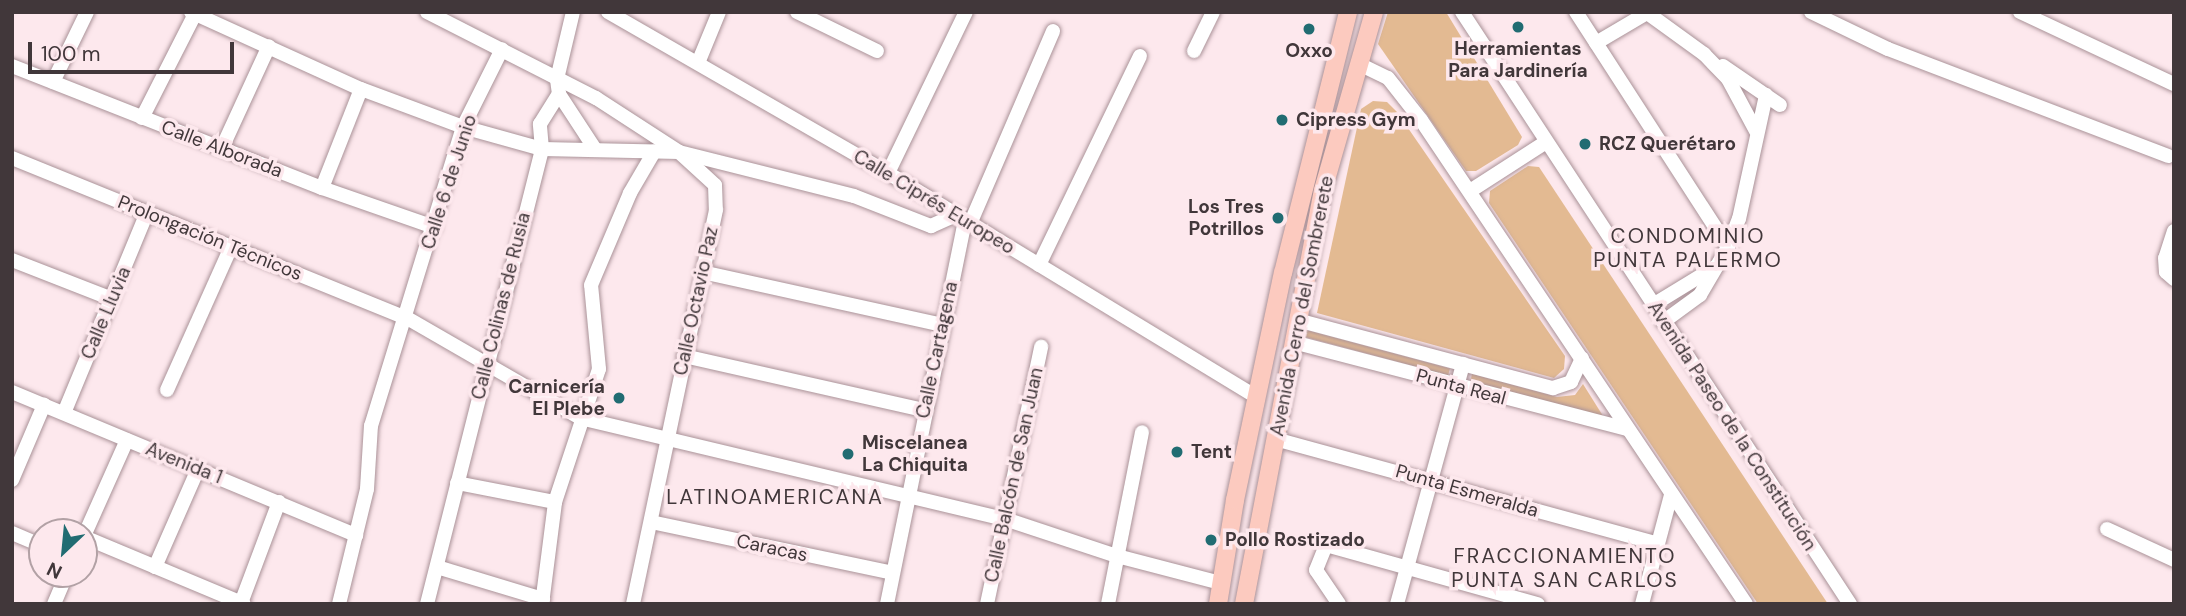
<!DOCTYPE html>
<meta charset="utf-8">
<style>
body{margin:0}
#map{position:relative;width:2186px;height:616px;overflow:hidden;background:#fde8ed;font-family:"DM Sans",sans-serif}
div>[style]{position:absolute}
.green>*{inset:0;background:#e3ba92;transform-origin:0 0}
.roads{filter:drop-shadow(0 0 2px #aa9298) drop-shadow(0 0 2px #aa9298)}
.minor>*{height:14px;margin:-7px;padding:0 7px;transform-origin:7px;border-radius:7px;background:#fff}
.major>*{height:18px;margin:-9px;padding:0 9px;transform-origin:9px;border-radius:9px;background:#fccabf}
.dots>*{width:19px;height:19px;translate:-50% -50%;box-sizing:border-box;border:4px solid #fde8ed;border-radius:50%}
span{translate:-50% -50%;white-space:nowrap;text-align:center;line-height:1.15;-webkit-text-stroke:7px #fde8ed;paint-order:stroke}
.poi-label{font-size:19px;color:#41373a;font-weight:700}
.left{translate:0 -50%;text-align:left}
.right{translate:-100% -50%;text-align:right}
.street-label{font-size:19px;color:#41373a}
.neighbourhood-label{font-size:21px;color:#41373a;letter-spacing:2px}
.frame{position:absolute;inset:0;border:14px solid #41373a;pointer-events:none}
.north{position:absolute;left:28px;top:518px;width:70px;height:70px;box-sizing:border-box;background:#fde8ed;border:2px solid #b2a1a5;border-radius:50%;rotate:206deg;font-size:19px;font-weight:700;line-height:28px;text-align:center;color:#41373a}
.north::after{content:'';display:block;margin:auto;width:24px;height:32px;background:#216c72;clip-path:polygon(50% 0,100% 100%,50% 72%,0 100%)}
.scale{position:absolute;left:28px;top:42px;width:206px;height:32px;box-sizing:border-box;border:4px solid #41373a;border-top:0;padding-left:9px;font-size:21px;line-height:24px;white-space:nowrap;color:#41373a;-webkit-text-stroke:5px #fde8ed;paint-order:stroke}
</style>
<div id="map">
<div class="green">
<div style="clip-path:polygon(1388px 12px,1446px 12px,1522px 137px,1518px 145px,1476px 171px,1466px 171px,1378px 44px)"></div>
<div style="clip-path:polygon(1373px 101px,1387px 102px,1397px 112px,1565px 356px,1564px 369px,1554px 378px,1317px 313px,1361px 109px)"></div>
<div style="clip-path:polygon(1528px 166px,1539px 167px,1828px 604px,1758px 604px,1489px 203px,1490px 191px)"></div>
<div style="left:1306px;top:330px;width:149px;height:7px;rotate:15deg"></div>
<div style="clip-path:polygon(1472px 374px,1557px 397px,1575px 395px,1583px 384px,1603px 416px,1470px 383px)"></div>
</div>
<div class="roads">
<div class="minor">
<div style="left:191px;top:12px;width:187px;rotate:24.4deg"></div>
<div style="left:361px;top:89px;width:109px;rotate:20.4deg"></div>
<div style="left:463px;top:127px;width:82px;rotate:15.6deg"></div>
<div style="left:542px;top:149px;width:137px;rotate:1.3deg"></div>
<div style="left:679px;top:152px;width:180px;rotate:14.1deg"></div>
<div style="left:854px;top:196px;width:83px;rotate:21.3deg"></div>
<div style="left:931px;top:226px;width:27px;rotate:-24deg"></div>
<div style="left:427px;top:12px;width:190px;rotate:27deg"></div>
<div style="left:596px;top:98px;width:99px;rotate:33deg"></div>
<div style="left:679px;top:152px;width:49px;rotate:42.5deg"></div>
<div style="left:715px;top:185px;width:25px;rotate:88deg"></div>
<div style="left:716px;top:210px;width:403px;rotate:101.9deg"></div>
<div style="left:608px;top:12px;width:323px;rotate:29.9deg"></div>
<div style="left:888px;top:173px;width:431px;rotate:31.3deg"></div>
<div style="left:797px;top:12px;width:89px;rotate:26deg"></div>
<div style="left:1462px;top:12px;width:708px;rotate:56.76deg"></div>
<div style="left:1576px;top:12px;width:280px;rotate:57.1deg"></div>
<div style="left:1646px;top:12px;width:72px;rotate:35.9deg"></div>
<div style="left:1704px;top:54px;width:35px;rotate:46deg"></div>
<div style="left:1728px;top:79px;width:59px;rotate:61.7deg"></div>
<div style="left:1811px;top:12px;width:85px;rotate:25.7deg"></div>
<div style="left:1888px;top:49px;width:300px;rotate:20.9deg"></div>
<div style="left:2020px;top:12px;width:170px;rotate:25.1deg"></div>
<div style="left:1596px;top:43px;width:59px;rotate:-30.5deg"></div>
<div style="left:1194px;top:51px;width:43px;rotate:-64deg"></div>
<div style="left:698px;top:63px;width:55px;rotate:-67.6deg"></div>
<div style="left:1359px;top:64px;width:32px;rotate:26deg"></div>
<div style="left:1388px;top:78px;width:53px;rotate:51.8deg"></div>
<div style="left:1421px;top:120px;width:583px;rotate:56.12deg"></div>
<div style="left:12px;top:66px;width:333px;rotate:21.5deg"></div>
<div style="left:322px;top:188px;width:119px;rotate:19.2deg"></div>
<div style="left:1723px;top:66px;width:69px;rotate:34.4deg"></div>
<div style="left:53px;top:82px;width:78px;rotate:-64.1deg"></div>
<div style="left:559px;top:94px;width:66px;rotate:56.8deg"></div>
<div style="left:142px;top:118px;width:117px;rotate:-63deg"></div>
<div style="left:222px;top:148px;width:112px;rotate:-65.3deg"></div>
<div style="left:12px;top:158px;width:426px;rotate:22.1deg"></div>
<div style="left:407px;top:318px;width:200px;rotate:30deg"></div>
<div style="left:580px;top:418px;width:437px;rotate:13.4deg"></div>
<div style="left:1005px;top:519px;width:118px;rotate:18.3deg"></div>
<div style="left:1117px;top:556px;width:107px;rotate:14.6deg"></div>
<div style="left:888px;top:173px;width:179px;rotate:-64.2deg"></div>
<div style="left:322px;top:188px;width:106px;rotate:-68.5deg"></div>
<div style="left:1470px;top:191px;width:90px;rotate:-32.8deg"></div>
<div style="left:970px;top:224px;width:210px;rotate:-66.7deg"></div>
<div style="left:2174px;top:231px;width:28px;rotate:108deg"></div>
<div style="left:2165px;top:258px;width:14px;rotate:86deg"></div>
<div style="left:2166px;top:272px;width:11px;rotate:41deg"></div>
<div style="left:12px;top:260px;width:107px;rotate:21.3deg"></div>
<div style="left:1039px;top:265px;width:232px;rotate:-64.2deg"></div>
<div style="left:702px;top:272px;width:247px;rotate:12.4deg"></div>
<div style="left:1653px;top:305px;width:73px;rotate:-31.5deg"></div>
<div style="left:1297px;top:320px;width:265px;rotate:14.9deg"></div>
<div style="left:1553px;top:388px;width:19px;rotate:-18deg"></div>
<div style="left:1571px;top:382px;width:26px;rotate:-65deg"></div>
<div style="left:1663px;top:322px;width:46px;rotate:-36.1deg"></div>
<div style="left:1700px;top:295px;width:56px;rotate:-59.7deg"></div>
<div style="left:1728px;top:247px;width:30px;rotate:-69deg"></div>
<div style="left:1739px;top:219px;width:127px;rotate:-77.7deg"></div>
<div style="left:1293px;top:342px;width:346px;rotate:14.6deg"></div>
<div style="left:684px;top:356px;width:246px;rotate:12.7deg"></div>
<div style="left:167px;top:390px;width:157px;rotate:-65.9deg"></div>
<div style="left:12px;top:392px;width:373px;rotate:22.6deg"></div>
<div style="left:64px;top:413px;width:217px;rotate:-67.5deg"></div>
<div style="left:1275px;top:439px;width:397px;rotate:15.3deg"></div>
<div style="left:12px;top:480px;width:82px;rotate:-66.9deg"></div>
<div style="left:457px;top:483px;width:100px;rotate:11deg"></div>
<div style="left:651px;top:522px;width:247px;rotate:11.9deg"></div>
<div style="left:2107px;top:529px;width:74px;rotate:24.8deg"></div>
<div style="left:12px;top:533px;width:33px;rotate:23deg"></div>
<div style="left:84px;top:536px;width:105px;rotate:-65.9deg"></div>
<div style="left:84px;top:537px;width:173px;rotate:22.7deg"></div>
<div style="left:155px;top:567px;width:107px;rotate:-66.3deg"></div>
<div style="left:437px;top:567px;width:111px;rotate:16.8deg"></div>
<div style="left:241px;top:603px;width:108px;rotate:-69.4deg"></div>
<div style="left:54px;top:604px;width:33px;rotate:-67deg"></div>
<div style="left:339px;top:604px;width:118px;rotate:-76.3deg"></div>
<div style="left:367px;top:489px;width:63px;rotate:-86.4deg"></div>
<div style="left:371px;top:426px;width:313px;rotate:-72.9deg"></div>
<div style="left:463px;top:127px;width:87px;rotate:-63.4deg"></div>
<div style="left:427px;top:604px;width:469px;rotate:-75.8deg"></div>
<div style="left:542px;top:149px;width:25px;rotate:-95deg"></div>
<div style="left:540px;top:124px;width:36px;rotate:-58deg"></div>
<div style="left:559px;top:94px;width:15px;rotate:-98deg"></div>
<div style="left:557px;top:79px;width:69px;rotate:-76.6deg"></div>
<div style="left:542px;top:604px;width:103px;rotate:-82.7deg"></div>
<div style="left:555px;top:502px;width:140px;rotate:-71.7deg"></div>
<div style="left:599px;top:369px;width:84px;rotate:-95.4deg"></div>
<div style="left:591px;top:285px;width:100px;rotate:-67deg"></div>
<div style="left:630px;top:193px;width:48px;rotate:-59.7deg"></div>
<div style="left:887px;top:604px;width:392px;rotate:-78.5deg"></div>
<div style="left:987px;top:604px;width:263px;rotate:-78.1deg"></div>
<div style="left:1108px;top:604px;width:175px;rotate:-78.8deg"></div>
<div style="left:1339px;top:604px;width:41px;rotate:-124.1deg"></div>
<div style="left:1316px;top:570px;width:27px;rotate:-68deg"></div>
<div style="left:1326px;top:545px;width:220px;rotate:15.6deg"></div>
<div style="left:1397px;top:604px;width:249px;rotate:-74.6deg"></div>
<div style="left:1642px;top:604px;width:113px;rotate:-75.1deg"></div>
</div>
<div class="major">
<div style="left:1218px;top:604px;width:105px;rotate:-80.7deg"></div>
<div style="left:1235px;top:500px;width:232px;rotate:-78.1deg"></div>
<div style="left:1283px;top:273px;width:269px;rotate:-76deg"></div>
<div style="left:1244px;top:604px;width:421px;rotate:-79.2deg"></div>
<div style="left:1323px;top:190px;width:185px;rotate:-74deg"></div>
</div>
</div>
<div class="dots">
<div style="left:1518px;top:27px;background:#216c72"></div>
<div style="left:1309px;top:29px;background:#216c72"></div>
<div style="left:1282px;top:120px;background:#216c72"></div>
<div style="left:1585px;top:144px;background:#216c72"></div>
<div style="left:1278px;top:218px;background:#216c72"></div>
<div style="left:619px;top:398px;background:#216c72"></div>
<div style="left:1177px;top:452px;background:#216c72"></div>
<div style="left:848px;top:454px;background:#216c72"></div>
<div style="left:1211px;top:540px;background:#216c72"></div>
</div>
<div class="poi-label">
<span style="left:1518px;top:60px">Herramientas<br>Para Jardinería</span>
<span style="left:1309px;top:51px">Oxxo</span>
<span class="left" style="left:1296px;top:120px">Cipress Gym</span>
<span class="left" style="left:1599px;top:144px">RCZ Querétaro</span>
<span class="right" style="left:1264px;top:218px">Los Tres<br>Potrillos</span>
<span class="right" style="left:605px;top:398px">Carnicería<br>El Plebe</span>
<span class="left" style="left:862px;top:454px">Miscelanea<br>La Chiquita</span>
<span class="left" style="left:1191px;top:452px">Tent</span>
<span class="left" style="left:1225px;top:540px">Pollo Rostizado</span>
</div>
<div class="street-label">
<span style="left:222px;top:149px;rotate:21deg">Calle Alborada</span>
<span style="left:449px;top:182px;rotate:-72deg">Calle 6 de Junio</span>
<span style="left:934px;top:202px;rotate:31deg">Calle Ciprés Europeo</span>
<span style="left:210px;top:238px;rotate:22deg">Prolongación Técnicos</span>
<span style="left:696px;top:301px;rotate:-78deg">Calle Octavio Paz</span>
<span style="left:501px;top:306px;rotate:-76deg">Calle Colinas de Rusia</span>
<span style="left:1302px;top:306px;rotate:-79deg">Avenida Cerro del Sombrerete</span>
<span style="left:106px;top:313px;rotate:-67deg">Calle Lluvia</span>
<span style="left:937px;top:350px;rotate:-78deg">Calle Cartagena</span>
<span style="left:1461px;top:387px;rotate:15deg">Punta Real</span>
<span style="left:1732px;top:426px;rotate:57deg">Avenida Paseo de la Constitución</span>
<span style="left:184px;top:463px;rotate:22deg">Avenida 1</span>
<span style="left:1014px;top:475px;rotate:-78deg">Calle Balcón de San Juan</span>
<span style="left:1467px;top:491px;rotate:16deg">Punta Esmeralda</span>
<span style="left:772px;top:548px;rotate:12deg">Caracas</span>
</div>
<div class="neighbourhood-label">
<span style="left:1688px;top:248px">CONDOMINIO<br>PUNTA PALERMO</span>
<span style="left:775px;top:497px">LATINOAMERICANA</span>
<span style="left:1565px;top:568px">FRACCIONAMIENTO<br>PUNTA SAN CARLOS</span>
</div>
<div class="frame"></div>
<div class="north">N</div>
<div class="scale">100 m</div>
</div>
